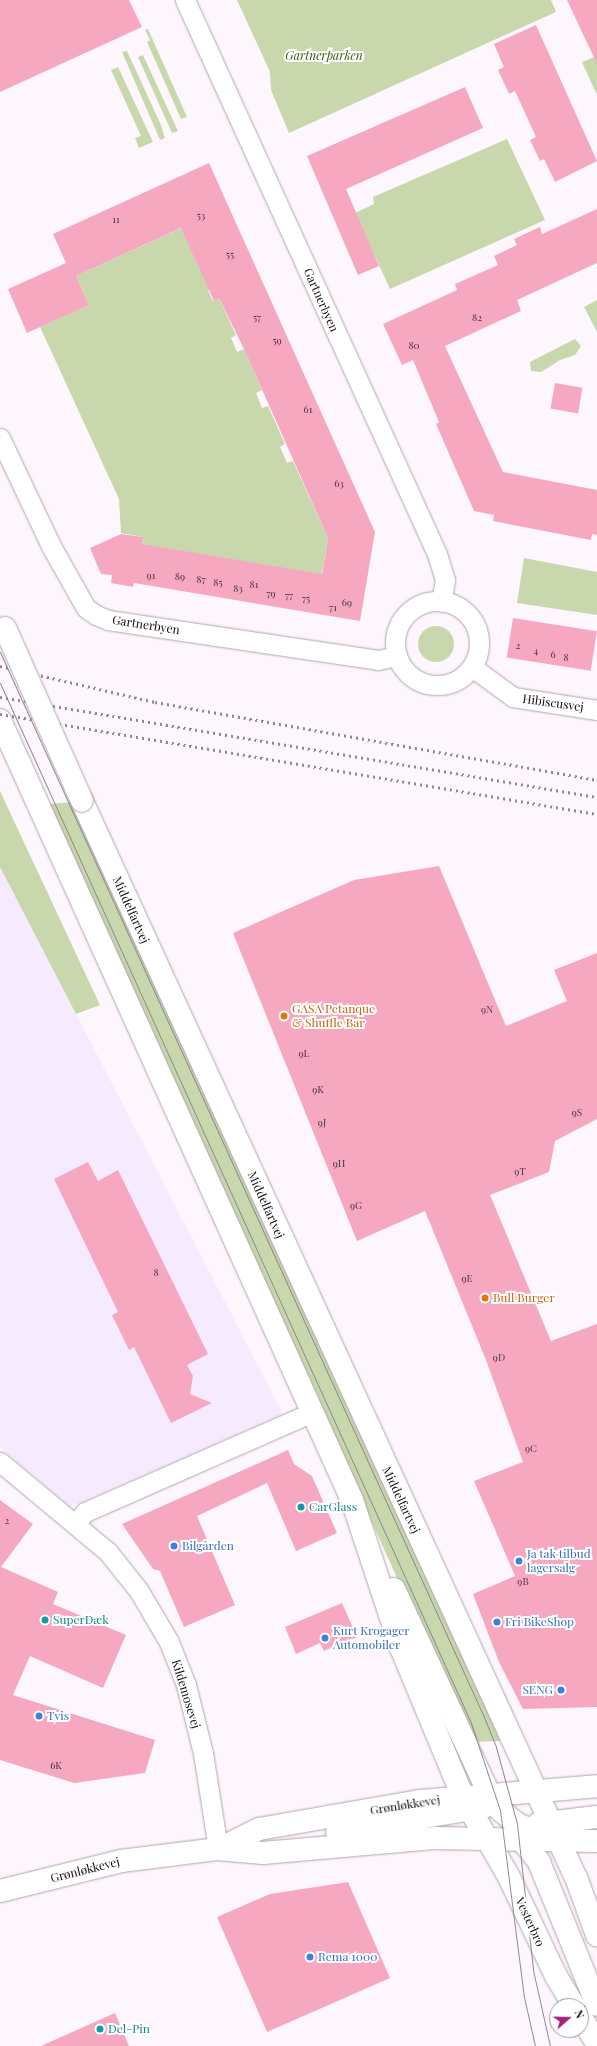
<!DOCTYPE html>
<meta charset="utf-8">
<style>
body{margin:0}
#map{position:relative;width:597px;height:2046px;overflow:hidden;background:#fdf7fd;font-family:"Playfair Display",serif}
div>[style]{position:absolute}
.industrial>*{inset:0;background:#f6eafe}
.green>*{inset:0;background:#c8d8ac}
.round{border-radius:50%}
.building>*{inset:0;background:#f5a8c0;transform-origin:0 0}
.roads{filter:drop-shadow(0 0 1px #b2a3b1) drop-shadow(0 0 1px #b2a3b1)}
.street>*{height:19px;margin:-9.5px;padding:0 9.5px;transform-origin:9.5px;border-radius:9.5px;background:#fff}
.street>.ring{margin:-9.5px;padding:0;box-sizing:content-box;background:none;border:19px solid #fff;border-radius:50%}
.secondary>*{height:22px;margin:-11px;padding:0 11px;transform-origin:11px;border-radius:11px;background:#fff}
.tram>*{height:1px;margin:-0.5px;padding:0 0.5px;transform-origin:0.5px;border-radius:0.5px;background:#8f8a8f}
.rail>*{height:3px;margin-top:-1.5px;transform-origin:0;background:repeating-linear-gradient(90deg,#8f8a8f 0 2px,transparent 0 6px)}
.bridges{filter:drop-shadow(0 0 1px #b2a3b1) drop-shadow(0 0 1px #b2a3b1)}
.secondary-bridge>*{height:22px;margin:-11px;padding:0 11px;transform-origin:11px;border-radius:11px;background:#fff}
.dots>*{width:11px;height:11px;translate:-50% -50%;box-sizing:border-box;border:2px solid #fff;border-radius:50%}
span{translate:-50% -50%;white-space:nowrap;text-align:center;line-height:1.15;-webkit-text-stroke:4px #fff;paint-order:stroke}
.number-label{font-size:10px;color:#48323b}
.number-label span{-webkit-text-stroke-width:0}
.park-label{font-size:12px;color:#435608;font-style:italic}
.street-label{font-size:12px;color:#0f0a0f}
.food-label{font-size:12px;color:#c56008}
.left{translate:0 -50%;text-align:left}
.culture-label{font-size:12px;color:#0d838f}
.shop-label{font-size:12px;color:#366cbe}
.right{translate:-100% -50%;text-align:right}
.north{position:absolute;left:549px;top:1998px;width:40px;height:40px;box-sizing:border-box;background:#fff;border:1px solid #9f9d9f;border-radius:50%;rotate:70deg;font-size:11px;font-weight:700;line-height:16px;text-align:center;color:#0f0a0f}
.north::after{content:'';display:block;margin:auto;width:14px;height:18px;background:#9f2378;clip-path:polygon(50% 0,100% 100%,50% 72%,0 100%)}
</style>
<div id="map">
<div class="industrial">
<div style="clip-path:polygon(0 867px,283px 1414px,70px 1507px,0 1447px)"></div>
</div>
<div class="green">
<div style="clip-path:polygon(237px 0,551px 0,556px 12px,289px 133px,271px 90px,270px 72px)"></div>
<div style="clip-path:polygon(148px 29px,187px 117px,181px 119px,147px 42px,150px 40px,145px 30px)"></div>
<div style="clip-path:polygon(127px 51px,161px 125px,165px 138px,160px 140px,122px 52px)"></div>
<div style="clip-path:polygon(143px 55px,178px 131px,172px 133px,138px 57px)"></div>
<div style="clip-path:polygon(597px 56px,597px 92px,596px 93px,582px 62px)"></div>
<div style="clip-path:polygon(118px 67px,153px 142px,139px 148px,135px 138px,141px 136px,111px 70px)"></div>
<div style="clip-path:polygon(507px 139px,545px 220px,390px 289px,355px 213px,374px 204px,373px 197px)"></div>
<div style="clip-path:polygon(186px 226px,195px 259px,200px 269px,204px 267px,213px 288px,208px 290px,213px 301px,219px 298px,236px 335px,231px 338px,237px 352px,244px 349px,262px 390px,256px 393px,262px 408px,268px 406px,285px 444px,280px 447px,287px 463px,293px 461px,328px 538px,320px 583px,142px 544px,143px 537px,121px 533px,119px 499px,40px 327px,89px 305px,76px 276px)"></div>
<div style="clip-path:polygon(597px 300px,597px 332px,584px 307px)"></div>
<div style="clip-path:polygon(575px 339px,581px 346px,575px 355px,560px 360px,541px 372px,531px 371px,530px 362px)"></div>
<div style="clip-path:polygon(524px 558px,597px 572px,597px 615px,517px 603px)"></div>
<div class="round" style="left:418px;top:626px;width:36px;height:36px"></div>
<div style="clip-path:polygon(0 791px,100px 1005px,76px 1014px,0 867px)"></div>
<div style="clip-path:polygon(74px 802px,487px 1708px,500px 1741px,471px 1742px,48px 804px)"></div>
</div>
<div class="building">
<div style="clip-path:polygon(0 0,129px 0,142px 27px,0 92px)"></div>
<div style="clip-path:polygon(567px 0,597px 0,597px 64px)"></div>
<div style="clip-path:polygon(536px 25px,597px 161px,555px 182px,544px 159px,540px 161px,530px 140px,536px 137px,515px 91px,509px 94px,498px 70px,504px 67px,494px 44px)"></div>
<div style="clip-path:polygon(465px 87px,483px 128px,346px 189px,379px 266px,358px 275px,307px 156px)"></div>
<div style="clip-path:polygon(209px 163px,375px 532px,360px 621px,134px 583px,133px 587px,111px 583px,112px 575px,101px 574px,90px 548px,121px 534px,143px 537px,142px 544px,322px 574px,328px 538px,244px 349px,219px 298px,214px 301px,181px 228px,76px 276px,89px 305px,27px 333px,8px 289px,66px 263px,53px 234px)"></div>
<div style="clip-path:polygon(597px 209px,597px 263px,517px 300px,521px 311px,445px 346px,503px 472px,597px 490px,597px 535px,592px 534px,591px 540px,493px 521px,494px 515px,474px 511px,436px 424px,439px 422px,413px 360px,402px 365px,383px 324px,457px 290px,455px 284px,498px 265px,494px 256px,517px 245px,514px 239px,540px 227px,542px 234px)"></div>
<div style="left:555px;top:383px;width:28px;height:26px;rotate:10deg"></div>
<div style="left:513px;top:618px;width:85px;height:40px;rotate:9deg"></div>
<div style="clip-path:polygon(439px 866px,506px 1026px,567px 1001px,554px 970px,597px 953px,597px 1119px,555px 1141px,549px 1172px,490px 1195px,551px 1341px,597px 1324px,597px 1707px,523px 1709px,499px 1662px,473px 1594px,515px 1576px,474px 1481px,523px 1462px,486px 1360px,425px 1211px,357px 1241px,233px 933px,354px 880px)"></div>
<div style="clip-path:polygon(88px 1162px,98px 1181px,118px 1170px,208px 1354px,187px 1365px,193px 1376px,190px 1394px,212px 1403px,171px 1423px,134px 1347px,129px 1350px,112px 1315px,118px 1312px,54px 1179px)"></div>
<div style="clip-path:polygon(288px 1450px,294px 1464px,312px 1476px,337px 1533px,296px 1551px,267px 1483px,197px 1516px,235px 1605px,184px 1627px,160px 1571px,153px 1569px,122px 1524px)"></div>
<div style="clip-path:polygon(0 1500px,33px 1524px,1px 1567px,58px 1592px,53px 1604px,126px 1635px,103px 1688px,30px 1656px,13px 1695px,155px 1740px,145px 1773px,74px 1783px,0 1760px)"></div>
<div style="clip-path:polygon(342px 1603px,357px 1637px,324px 1651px,320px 1643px,296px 1654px,285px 1627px)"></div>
<div style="clip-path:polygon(348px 1882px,390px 1978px,267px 2032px,217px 1917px,270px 1894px)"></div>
<div style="clip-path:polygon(115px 2013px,129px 2046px,41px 2046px)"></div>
</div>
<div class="roads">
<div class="street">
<div style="left:185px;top:0;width:609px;rotate:65.54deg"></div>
<div style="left:437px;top:554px;width:27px;rotate:73deg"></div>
<div style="left:445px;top:580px;width:22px;rotate:100deg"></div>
<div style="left:0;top:438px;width:119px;rotate:64.7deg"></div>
<div style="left:51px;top:546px;width:71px;rotate:60.6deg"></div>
<div style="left:86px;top:608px;width:12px;rotate:35deg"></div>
<div style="left:96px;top:615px;width:13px;rotate:23deg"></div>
<div style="left:108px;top:620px;width:273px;rotate:8.4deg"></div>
<div style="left:378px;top:660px;width:19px;rotate:-12deg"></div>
<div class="ring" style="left:395px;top:601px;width:65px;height:65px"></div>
<div style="left:472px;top:667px;width:51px;rotate:36.2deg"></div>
<div style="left:513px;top:697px;width:85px;rotate:8.8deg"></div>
<div style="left:0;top:1462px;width:141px;rotate:39.8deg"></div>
<div style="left:108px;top:1552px;width:50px;rotate:51.5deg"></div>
<div style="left:139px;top:1591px;width:59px;rotate:59.5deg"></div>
<div style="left:169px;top:1642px;width:46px;rotate:68.4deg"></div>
<div style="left:186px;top:1685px;width:70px;rotate:76deg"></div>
<div style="left:203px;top:1753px;width:97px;rotate:81.1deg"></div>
<div style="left:76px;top:1523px;width:14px;rotate:-51deg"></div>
<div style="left:85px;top:1512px;width:249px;rotate:-23.7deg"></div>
</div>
<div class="secondary">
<div style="left:0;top:720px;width:856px;rotate:65.71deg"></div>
<div style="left:352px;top:1500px;width:156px;rotate:71.7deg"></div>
<div style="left:401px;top:1648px;width:161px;rotate:67.4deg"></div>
<div style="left:463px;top:1797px;width:92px;rotate:60.1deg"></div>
<div style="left:509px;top:1877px;width:110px;rotate:64.6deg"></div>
<div style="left:556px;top:1976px;width:35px;rotate:59deg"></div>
<div style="left:82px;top:801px;width:1187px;rotate:65.36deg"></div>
<div style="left:577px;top:1880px;width:59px;rotate:70deg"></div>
<div style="left:394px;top:1589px;width:226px;rotate:65.1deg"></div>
<div style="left:489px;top:1794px;width:19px;rotate:55deg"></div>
<div style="left:500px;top:1810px;width:22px;rotate:39deg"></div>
<div style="left:517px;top:1824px;width:28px;rotate:23deg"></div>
<div style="left:538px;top:1824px;width:59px;rotate:-6.8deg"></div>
<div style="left:337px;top:1832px;width:149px;rotate:-9.7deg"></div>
<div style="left:515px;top:1832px;width:38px;rotate:51deg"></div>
<div style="left:539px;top:1862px;width:154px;rotate:67.9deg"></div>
<div style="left:219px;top:1849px;width:45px;rotate:-26.6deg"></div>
<div style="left:259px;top:1829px;width:163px;rotate:-9.9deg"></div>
<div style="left:420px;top:1801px;width:178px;rotate:-4.8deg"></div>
<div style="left:0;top:1891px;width:125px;rotate:-13.9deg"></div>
<div style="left:121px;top:1861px;width:98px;rotate:-7.1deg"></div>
<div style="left:218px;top:1849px;width:45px;rotate:5.1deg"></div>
<div style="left:263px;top:1853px;width:174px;rotate:-5deg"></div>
<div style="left:436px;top:1838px;width:161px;rotate:1.1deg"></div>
<div style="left:581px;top:2017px;width:31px;rotate:59deg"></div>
</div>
</div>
<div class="tram">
<div style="left:0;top:652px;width:1170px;rotate:65.56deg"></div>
<div style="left:484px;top:1717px;width:32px;rotate:68deg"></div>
<div style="left:496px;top:1747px;width:80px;rotate:74.7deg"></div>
<div style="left:517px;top:1824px;width:147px;rotate:83.7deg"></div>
<div style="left:533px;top:1970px;width:78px;rotate:77.4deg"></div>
<div style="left:0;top:683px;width:1142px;rotate:65.63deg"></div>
<div style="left:471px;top:1723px;width:92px;rotate:71.6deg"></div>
<div style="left:500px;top:1810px;width:189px;rotate:82.7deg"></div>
<div style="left:524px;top:1997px;width:50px;rotate:77.3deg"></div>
</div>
<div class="rail">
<div style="left:0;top:666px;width:159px;rotate:13.1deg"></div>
<div style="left:155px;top:702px;width:449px;rotate:10deg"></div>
<div style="left:0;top:697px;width:605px;rotate:9.51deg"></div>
<div style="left:0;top:714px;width:605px;rotate:9.51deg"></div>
</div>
<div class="bridges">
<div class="secondary-bridge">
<div style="left:5px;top:628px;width:189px;rotate:66deg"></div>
</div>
</div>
<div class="dots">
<div style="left:284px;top:1016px;background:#e8710a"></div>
<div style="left:485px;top:1298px;background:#e8710a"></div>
<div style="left:301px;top:1507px;background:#0f9aa8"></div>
<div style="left:174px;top:1546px;background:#3f7fe0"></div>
<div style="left:519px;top:1561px;background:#3f7fe0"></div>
<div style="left:45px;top:1620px;background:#0f9aa8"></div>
<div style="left:497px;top:1622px;background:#3f7fe0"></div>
<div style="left:325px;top:1638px;background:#3f7fe0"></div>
<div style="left:561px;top:1690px;background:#3f7fe0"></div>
<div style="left:39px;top:1716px;background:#3f7fe0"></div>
<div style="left:310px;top:1957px;background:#3f7fe0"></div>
<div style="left:100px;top:2029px;background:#0f9aa8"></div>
</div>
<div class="number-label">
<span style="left:201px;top:216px">53</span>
<span style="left:116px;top:220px">11</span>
<span style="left:230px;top:255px">55</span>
<span style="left:257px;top:318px">57</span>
<span style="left:477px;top:318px">82</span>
<span style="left:277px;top:341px">59</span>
<span style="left:414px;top:346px">80</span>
<span style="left:308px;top:410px">61</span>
<span style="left:339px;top:484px">63</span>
<span style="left:151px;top:576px">91</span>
<span style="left:180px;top:577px">89</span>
<span style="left:201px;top:580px">87</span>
<span style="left:218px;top:583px">85</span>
<span style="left:254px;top:585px">81</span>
<span style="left:238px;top:589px">83</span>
<span style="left:271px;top:594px">79</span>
<span style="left:289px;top:596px">77</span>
<span style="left:306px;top:599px">75</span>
<span style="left:347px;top:603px">69</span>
<span style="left:333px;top:608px">71</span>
<span style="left:518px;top:646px">2</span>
<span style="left:536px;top:651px">4</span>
<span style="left:553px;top:655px">6</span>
<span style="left:566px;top:658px">8</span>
<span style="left:487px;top:1010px">9N</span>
<span style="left:304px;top:1054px">9L</span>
<span style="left:318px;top:1090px">9K</span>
<span style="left:577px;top:1113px">9S</span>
<span style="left:322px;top:1123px">9J</span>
<span style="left:339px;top:1164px">9H</span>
<span style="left:520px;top:1172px">9T</span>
<span style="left:356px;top:1206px">9G</span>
<span style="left:156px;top:1273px">8</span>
<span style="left:467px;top:1279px">9E</span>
<span style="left:499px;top:1358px">9D</span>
<span style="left:531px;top:1449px">9C</span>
<span style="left:7px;top:1521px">2</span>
<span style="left:523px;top:1582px">9B</span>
<span style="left:56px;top:1766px">6K</span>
</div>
<div class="park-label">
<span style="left:324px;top:56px">Gartnerparken</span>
</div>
<div class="street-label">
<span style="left:321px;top:300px;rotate:66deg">Gartnerbyen</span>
<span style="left:146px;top:625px;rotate:9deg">Gartnerbyen</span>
<span style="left:553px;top:703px;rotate:8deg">Hibiscusvej</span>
<span style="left:131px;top:910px;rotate:66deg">Middelfartvej</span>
<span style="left:266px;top:1205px;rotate:66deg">Middelfartvej</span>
<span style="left:401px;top:1500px;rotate:65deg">Middelfartvej</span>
<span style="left:186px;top:1694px;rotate:73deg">Kildemosevej</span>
<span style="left:405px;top:1805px;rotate:-9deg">Grønløkkevej</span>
<span style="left:85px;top:1870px;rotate:-14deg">Grønløkkevej</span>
<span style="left:530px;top:1922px;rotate:65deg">Vesterbro</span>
</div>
<div class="food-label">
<span class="left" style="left:292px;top:1016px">GASA Petanque<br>&amp; Shuffle Bar</span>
<span class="left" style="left:493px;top:1298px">Bull Burger</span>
</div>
<div class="culture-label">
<span class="left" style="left:309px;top:1507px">CarGlass</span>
<span class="left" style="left:53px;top:1620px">SuperDæk</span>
<span class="left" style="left:108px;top:2029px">Del-Pin</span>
</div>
<div class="shop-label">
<span class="left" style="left:182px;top:1546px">Bilgården</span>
<span class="left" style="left:527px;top:1561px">Ja tak tilbud<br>lagersalg</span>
<span class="left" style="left:505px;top:1622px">Fri BikeShop</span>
<span class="left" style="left:333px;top:1638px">Kurt Krogager<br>Automobiler</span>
<span class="right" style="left:553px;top:1690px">SENG</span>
<span class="left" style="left:47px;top:1716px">Tvis</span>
<span class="left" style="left:318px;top:1957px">Rema 1000</span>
</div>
<div class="north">N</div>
</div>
